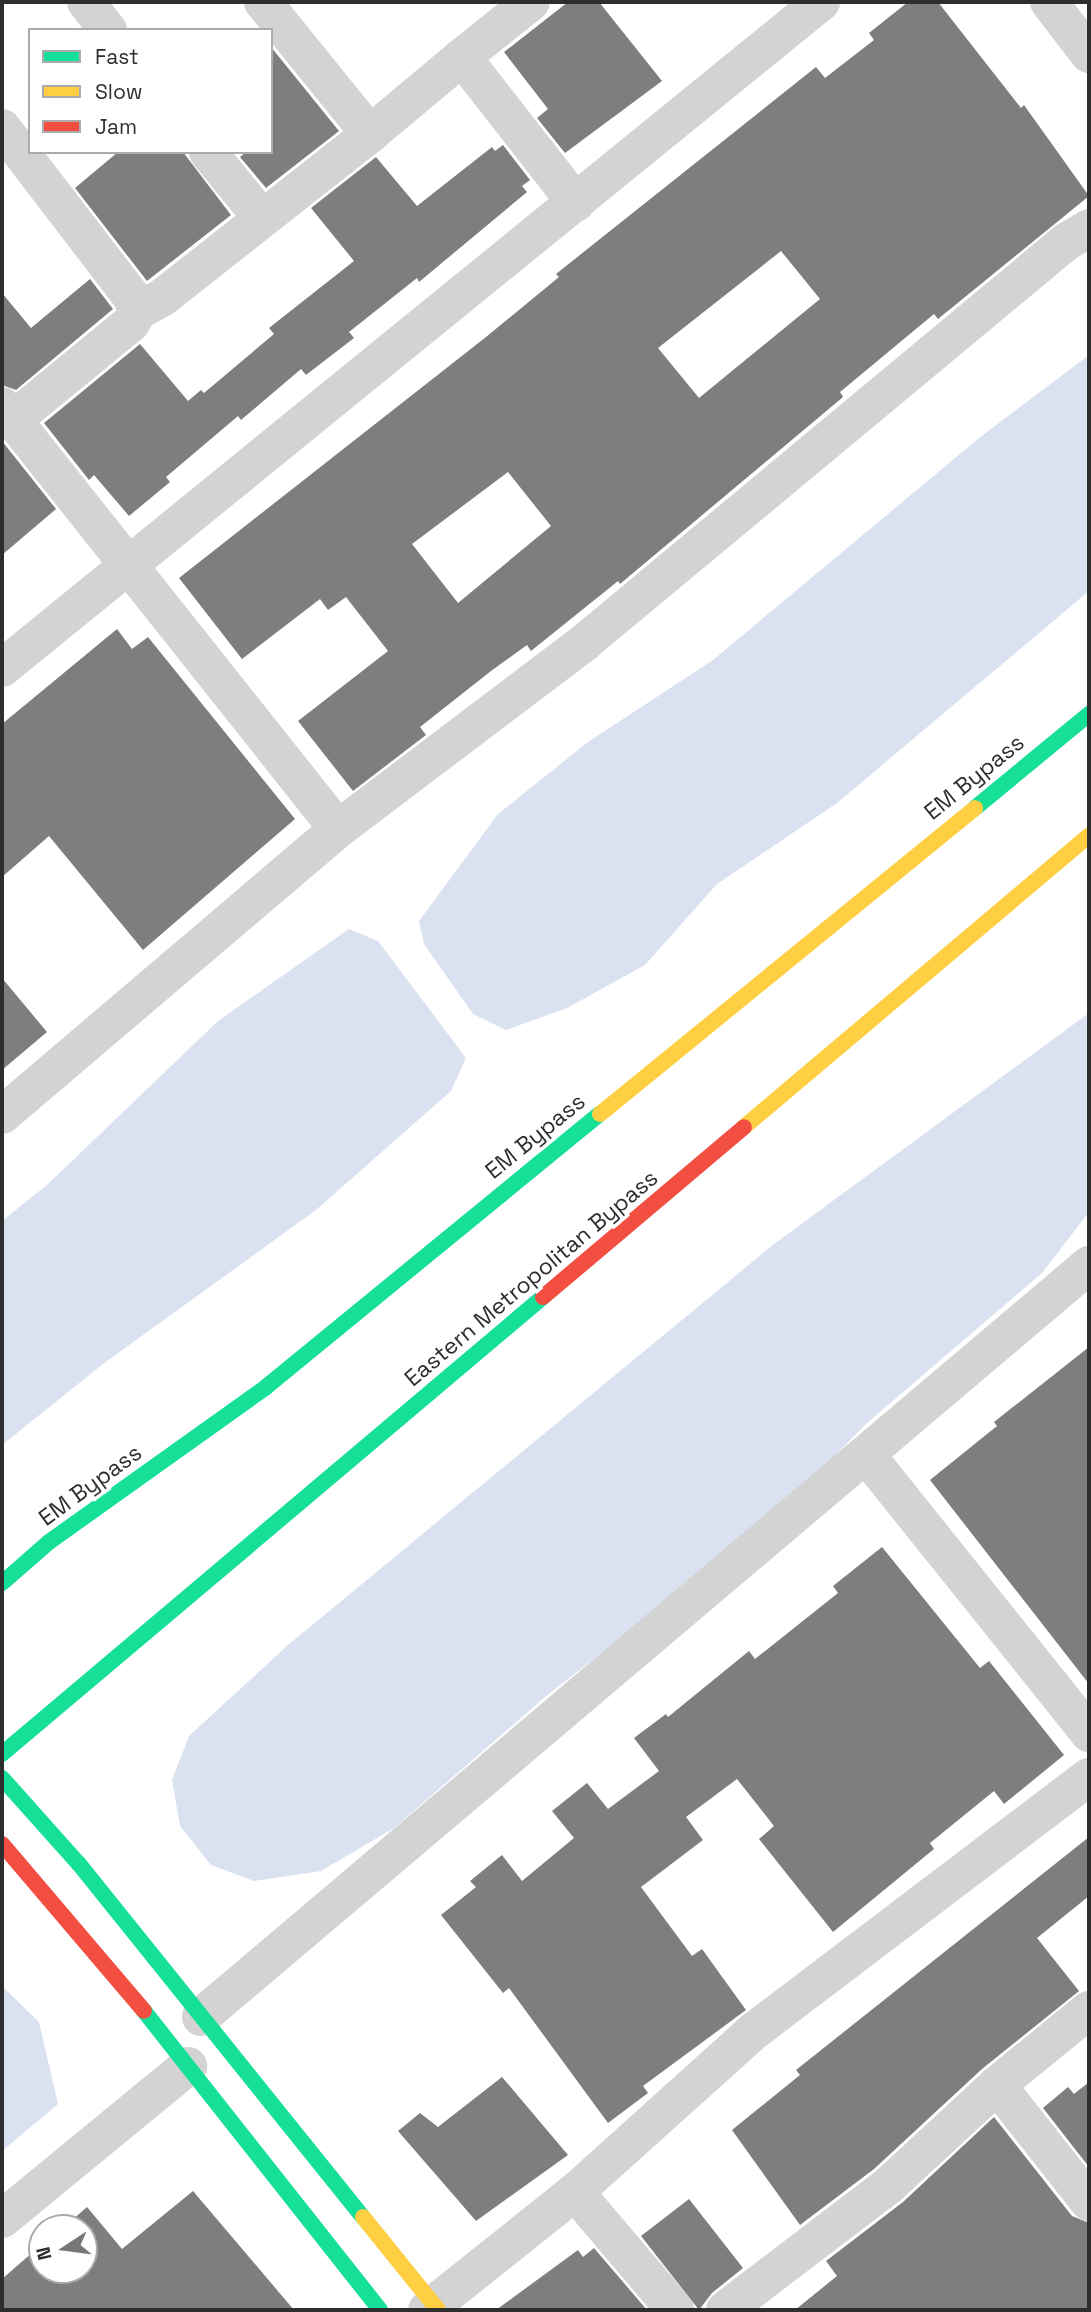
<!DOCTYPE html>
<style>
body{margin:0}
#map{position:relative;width:1091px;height:2312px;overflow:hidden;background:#fff;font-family:"Space Grotesk",sans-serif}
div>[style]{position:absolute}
.water>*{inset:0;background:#dae1f0}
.building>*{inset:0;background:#7e7e7e}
.street>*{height:38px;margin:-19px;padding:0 19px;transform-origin:19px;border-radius:19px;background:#d3d3d3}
.fast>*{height:16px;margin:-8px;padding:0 8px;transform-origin:8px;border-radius:8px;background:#16e098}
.slow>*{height:16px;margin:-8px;padding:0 8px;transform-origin:8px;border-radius:8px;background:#ffcf43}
.jam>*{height:16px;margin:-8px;padding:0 8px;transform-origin:8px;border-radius:8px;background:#f24e42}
span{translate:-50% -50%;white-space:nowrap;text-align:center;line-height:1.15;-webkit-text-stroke:7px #fff;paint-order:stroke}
.street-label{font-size:23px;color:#2e2e2e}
.frame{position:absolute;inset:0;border:4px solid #2e2e2e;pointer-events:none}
.legend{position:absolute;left:28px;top:28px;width:245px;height:126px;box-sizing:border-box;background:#fff;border:2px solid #ababab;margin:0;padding:9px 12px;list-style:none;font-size:21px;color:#2e2e2e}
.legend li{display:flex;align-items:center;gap:14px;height:35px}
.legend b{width:35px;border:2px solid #ababab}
.north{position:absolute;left:28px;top:2214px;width:70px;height:70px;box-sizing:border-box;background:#fff;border:2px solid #ababab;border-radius:50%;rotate:257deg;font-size:19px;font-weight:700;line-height:28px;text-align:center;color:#2e2e2e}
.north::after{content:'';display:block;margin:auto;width:24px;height:32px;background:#777;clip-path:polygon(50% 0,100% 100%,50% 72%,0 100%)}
</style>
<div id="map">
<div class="water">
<div style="clip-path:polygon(1089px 355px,1089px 591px,837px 803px,717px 884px,645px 965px,567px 1008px,506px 1030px,473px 1014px,424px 944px,419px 921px,498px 814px,588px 742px,713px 660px,979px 438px)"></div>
<div style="clip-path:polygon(349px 929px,378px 941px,466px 1058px,451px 1091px,316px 1210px,103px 1364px,2px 1445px,2px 1221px,48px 1184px,218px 1021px)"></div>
<div style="clip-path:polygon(1089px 1013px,1089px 1212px,1042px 1273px,866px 1424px,760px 1532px,551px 1692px,394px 1828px,321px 1871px,254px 1881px,211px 1865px,180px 1826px,172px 1780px,189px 1736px,288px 1645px,774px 1244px)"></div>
<div style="clip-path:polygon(2px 1986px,39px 2022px,58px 2104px,2px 2151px)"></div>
</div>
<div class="building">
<div style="clip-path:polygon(568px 2px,599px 2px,662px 81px,565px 153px,537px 118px,548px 109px,504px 52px)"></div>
<div style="clip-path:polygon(evenodd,908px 2px,938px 2px,1021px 108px,1024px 105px,1089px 196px,938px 319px,934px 314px,840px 392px,843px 397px,620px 584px,618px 581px,531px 651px,527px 645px,491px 671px,420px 727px,426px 735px,353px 791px,298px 721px,388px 651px,346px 597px,328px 610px,320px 599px,242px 659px,179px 578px,486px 337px,559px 277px,556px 274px,816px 67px,825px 78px,874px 40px,869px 33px,908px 2px,781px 251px,820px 299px,699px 398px,658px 348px,781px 251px,908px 2px,508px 472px,551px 526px,458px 603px,412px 544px,508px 472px)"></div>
<div style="clip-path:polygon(271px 47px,339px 131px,266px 188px,240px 157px,246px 152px,271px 152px)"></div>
<div style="clip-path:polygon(503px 145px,530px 180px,522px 186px,527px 192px,419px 282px,417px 278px,349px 332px,354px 338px,306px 375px,301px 369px,241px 420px,238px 416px,166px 477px,170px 482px,129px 516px,94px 475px,89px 480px,44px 423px,140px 344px,188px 401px,201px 390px,204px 393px,274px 334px,269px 328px,354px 261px,311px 208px,376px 157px,417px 206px,492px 147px,495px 151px)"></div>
<div style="clip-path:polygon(118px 152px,183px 152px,231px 215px,147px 281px,75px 188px)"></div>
<div style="clip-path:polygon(90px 279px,113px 309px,16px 390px,2px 385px,2px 293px,31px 328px)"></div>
<div style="clip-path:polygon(2px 441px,56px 509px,2px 555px)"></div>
<div style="clip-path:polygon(117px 629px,132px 649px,148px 637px,295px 819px,143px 950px,49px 836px,2px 877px,2px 724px)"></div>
<div style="clip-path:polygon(2px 978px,47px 1032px,2px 1070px)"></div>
<div style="clip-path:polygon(1089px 1347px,1089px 1684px,930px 1480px,997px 1426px,994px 1422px)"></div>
<div style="clip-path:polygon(882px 1547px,980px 1668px,989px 1661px,1064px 1755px,1004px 1804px,994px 1791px,930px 1843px,934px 1849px,833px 1932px,759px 1839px,774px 1826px,737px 1779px,686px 1817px,703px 1840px,641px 1887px,692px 1956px,702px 1949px,746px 2010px,643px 2086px,648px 2093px,608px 2123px,509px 1988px,503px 1993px,441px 1915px,476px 1887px,470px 1881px,502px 1855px,522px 1881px,574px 1838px,552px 1811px,587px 1783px,608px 1809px,659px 1771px,634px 1738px,666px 1714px,668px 1717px,749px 1651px,755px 1659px,838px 1593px,833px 1586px)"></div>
<div style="clip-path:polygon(1089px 1837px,1089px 1896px,1037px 1938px,1079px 1991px,982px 2069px,874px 2169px,800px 2225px,732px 2130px,800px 2075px,796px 2070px)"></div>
<div style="clip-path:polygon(502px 2077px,568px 2155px,476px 2221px,398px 2131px,420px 2113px,438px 2127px)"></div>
<div style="clip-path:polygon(1089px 2082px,1089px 2167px,1043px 2108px,1068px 2087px,1074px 2094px)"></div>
<div style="clip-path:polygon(994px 2117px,1072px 2216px,1089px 2223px,1089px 2310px,795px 2310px,837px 2276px,826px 2261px,903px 2202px)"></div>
<div style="clip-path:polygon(193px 2191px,294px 2310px,2px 2310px,2px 2279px,41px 2245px,42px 2270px,84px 2270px,84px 2228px,63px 2228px,87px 2207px,122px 2249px)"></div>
<div style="clip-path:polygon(689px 2199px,743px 2268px,712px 2293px,699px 2310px,641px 2236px)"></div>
<div style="clip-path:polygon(594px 2248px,647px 2310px,496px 2310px,578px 2250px,583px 2257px)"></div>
</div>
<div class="street">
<div style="left:86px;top:2px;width:36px;rotate:52deg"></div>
<div style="left:263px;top:2px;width:170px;rotate:51deg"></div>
<div style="left:370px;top:134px;width:120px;rotate:-39.9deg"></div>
<div style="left:462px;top:57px;width:185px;rotate:52deg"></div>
<div style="left:1049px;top:2px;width:66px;rotate:52.4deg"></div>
<div style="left:462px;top:57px;width:88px;rotate:-38.6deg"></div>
<div style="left:2px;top:128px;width:212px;rotate:52.5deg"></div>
<div style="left:131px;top:296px;width:17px;rotate:65deg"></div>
<div style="left:138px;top:311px;width:14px;rotate:120deg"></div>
<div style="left:131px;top:323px;width:153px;rotate:140.6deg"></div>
<div style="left:208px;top:152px;width:85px;rotate:50.7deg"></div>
<div style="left:138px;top:311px;width:29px;rotate:-29deg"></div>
<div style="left:163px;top:297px;width:263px;rotate:-38.2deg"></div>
<div style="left:2px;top:406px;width:540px;rotate:51.54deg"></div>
<div style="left:2px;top:668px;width:1056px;rotate:-39.12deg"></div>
<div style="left:2px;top:1115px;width:441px;rotate:-40.4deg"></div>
<div style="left:338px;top:829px;width:310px;rotate:-37.1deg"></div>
<div style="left:585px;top:642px;width:626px;rotate:-39.75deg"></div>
<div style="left:1066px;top:242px;width:27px;rotate:-31deg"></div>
<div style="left:868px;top:1457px;width:354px;rotate:51.3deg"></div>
<div style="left:201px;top:2017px;width:1164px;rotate:-40.26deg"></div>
<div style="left:997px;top:2085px;width:149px;rotate:51.8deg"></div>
<div style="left:575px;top:2192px;width:155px;rotate:49.7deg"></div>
<div style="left:2px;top:2219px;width:241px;rotate:-39.4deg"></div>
<div style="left:427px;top:2310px;width:189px;rotate:-38.6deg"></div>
<div style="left:575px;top:2192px;width:241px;rotate:-42deg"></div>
<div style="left:754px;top:2031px;width:420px;rotate:-37.2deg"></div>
<div style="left:725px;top:2310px;width:205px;rotate:-37.3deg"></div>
<div style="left:888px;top:2186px;width:149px;rotate:-42.8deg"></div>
<div style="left:997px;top:2085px;width:119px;rotate:-39.2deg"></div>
</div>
<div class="fast">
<div style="left:975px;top:808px;width:148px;rotate:-39.5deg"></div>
<div style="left:2px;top:1583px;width:62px;rotate:-41.1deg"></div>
<div style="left:49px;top:1542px;width:267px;rotate:-35.5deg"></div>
<div style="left:266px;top:1387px;width:431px;rotate:-39.3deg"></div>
<div style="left:2px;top:1754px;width:708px;rotate:-40.19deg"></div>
<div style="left:2px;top:1778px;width:115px;rotate:48.2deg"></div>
<div style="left:79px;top:1864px;width:453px;rotate:51.2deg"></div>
<div style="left:144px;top:2011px;width:381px;rotate:51.7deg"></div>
</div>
<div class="slow">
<div style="left:600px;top:1114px;width:484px;rotate:-39.2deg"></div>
<div style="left:744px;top:1127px;width:452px;rotate:-40.2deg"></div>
<div style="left:363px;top:2217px;width:119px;rotate:51.1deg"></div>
</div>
<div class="jam">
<div style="left:543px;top:1297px;width:263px;rotate:-40.2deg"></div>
<div style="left:2px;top:1844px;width:219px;rotate:49.6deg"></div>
</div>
<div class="street-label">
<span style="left:974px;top:777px;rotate:-39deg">EM Bypass</span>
<span style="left:535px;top:1136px;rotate:-39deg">EM Bypass</span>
<span style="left:531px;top:1278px;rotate:-40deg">Eastern Metropolitan Bypass</span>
<span style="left:90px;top:1485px;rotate:-36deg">EM Bypass</span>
</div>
<div class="frame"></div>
<ul class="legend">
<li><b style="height:9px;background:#16e098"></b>Fast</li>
<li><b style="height:9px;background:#ffcf43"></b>Slow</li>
<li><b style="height:9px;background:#f24e42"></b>Jam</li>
</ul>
<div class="north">N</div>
</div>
